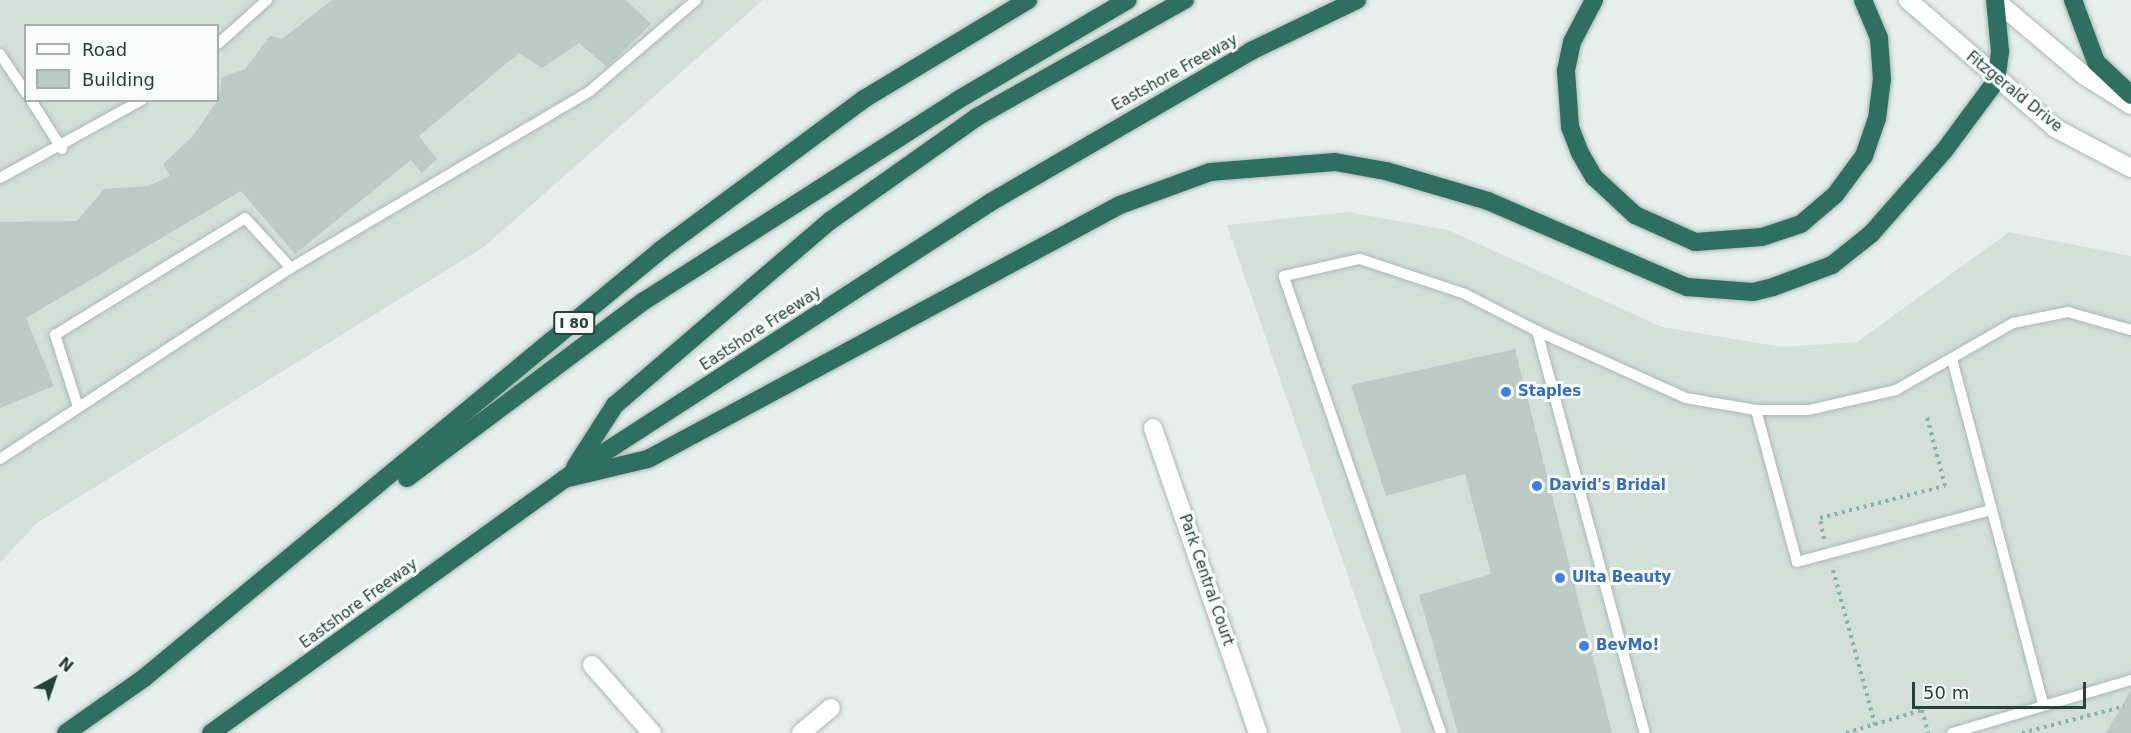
<!DOCTYPE html>
<style>
body{margin:0}
#map{position:relative;width:2131px;height:733px;overflow:hidden;background:#e6efeb;font-family:"DejaVu Sans",sans-serif}
div>[style]{position:absolute}
.built>*{inset:0;background:#d4dfda}
.building>*{inset:0;background:#bbcac4}
.path>*{height:4px;margin-top:-2px;transform-origin:0;background:repeating-linear-gradient(90deg,#86b3a5 0 3px,transparent 0 7.5px)}
.roads{filter:drop-shadow(0 0 2px #a8b8b2) drop-shadow(0 0 2px #a8b8b2)}
.service>*{height:10px;margin:-5px;padding:0 5px;transform-origin:5px;border-radius:5px;background:#fff}
.minor>*{height:18px;margin:-9px;padding:0 9px;transform-origin:9px;border-radius:9px;background:#fff}
.secondary>*{height:18px;margin:-9px;padding:0 9px;transform-origin:9px;border-radius:9px;background:#fff}
.motorway>*{height:18px;margin:-9px;padding:0 9px;transform-origin:9px;border-radius:9px;background:#2f6f62}
.dots>*{width:16px;height:16px;translate:-50% -50%;box-sizing:border-box;border:3px solid #f7fbf9;border-radius:50%}
span{translate:-50% -50%;white-space:nowrap;text-align:center;line-height:1.15;-webkit-text-stroke:6px #f7fbf9;paint-order:stroke}
.shield-label span{padding:2px 4px;background:#f7fbf9;border:2px solid;border-radius:4px;-webkit-text-stroke-width:0}
.shield-label{font-size:14px;color:#24423a;font-weight:700}
.street-label{font-size:15px;color:#24423a}
.shop-label{font-size:15px;color:#366cbe;font-weight:700}
.left{translate:0 -50%;text-align:left}
.legend{position:absolute;left:24px;top:24px;width:195px;height:78px;box-sizing:border-box;background:#f7fbf9;border:2px solid #a3b1ad;margin:0;padding:8px 10px;list-style:none;font-size:18px;color:#24423a}
.legend li{display:flex;align-items:center;gap:12px;height:30px}
.legend b{width:30px;border:2px solid #a3b1ad}
.north{position:absolute;left:24px;top:649px;width:60px;height:60px;-webkit-text-stroke:4px #f7fbf9;paint-order:stroke;rotate:40deg;font-size:16px;font-weight:700;line-height:24px;text-align:center;color:#24423a}
.north::after{content:'';display:block;margin:auto;width:21px;height:27px;background:#24423a;clip-path:polygon(50% 0,100% 100%,50% 72%,0 100%)}
.scale{position:absolute;left:1912px;top:682px;width:174px;height:27px;box-sizing:border-box;border:3px solid #24423a;border-top:0;padding-left:8px;font-size:18px;line-height:21px;white-space:nowrap;color:#24423a;-webkit-text-stroke:4px #f7fbf9;paint-order:stroke}
</style>
<div id="map">
<div class="built">
<div style="clip-path:polygon(evenodd,0 0,763px 0,484px 247px,37px 523px,0 563px,0 0,26px 26px,218px 26px,218px 100px,26px 100px,26px 26px)"></div>
<div style="clip-path:polygon(1347px 212px,1448px 230px,1662px 327px,1782px 347px,1857px 342px,2009px 232px,2131px 256px,2131px 733px,1402px 733px,1227px 225px)"></div>
</div>
<div class="building">
<div style="clip-path:polygon(332px 0,626px 0,651px 24px,607px 67px,579px 43px,542px 68px,519px 53px,419px 136px,437px 159px,422px 173px,411px 160px,295px 254px,241px 191px,26px 318px,54px 386px,0 408px,0 222px,77px 221px,104px 189px,148px 186px,170px 176px,163px 164px,192px 137px,218px 100px,222px 77px,245px 69px,270px 36px,282px 39px)"></div>
<div style="clip-path:polygon(1515px 349px,1612px 733px,1458px 733px,1419px 595px,1491px 574px,1465px 474px,1386px 496px,1351px 385px)"></div>
<div style="clip-path:polygon(2131px 690px,2131px 733px,2106px 733px)"></div>
</div>
<div class="path">
<div style="left:1824px;top:539px;width:21px;rotate:-101deg"></div>
<div style="left:1820px;top:518px;width:129px;rotate:-14.4deg"></div>
<div style="left:1945px;top:486px;width:75px;rotate:-104.6deg"></div>
<div style="left:1833px;top:570px;width:161px;rotate:74.8deg"></div>
<div style="left:1846px;top:733px;width:79px;rotate:-16.8deg"></div>
<div style="left:1922px;top:710px;width:24px;rotate:75deg"></div>
<div style="left:2022px;top:733px;width:106px;rotate:-14.7deg"></div>
</div>
<div class="roads">
<div class="service">
<div style="left:218px;top:44px;width:66px;rotate:-41.9deg"></div>
<div style="left:0;top:54px;width:47px;rotate:56.3deg"></div>
<div style="left:31px;top:100px;width:58px;rotate:57.7deg"></div>
<div style="left:0;top:178px;width:162px;rotate:-28.8deg"></div>
<div style="left:1537px;top:331px;width:163px;rotate:24.2deg"></div>
<div style="left:1686px;top:398px;width:71px;rotate:9.7deg"></div>
<div style="left:1756px;top:410px;width:53px"></div>
<div style="left:1809px;top:410px;width:89px;rotate:-12.9deg"></div>
<div style="left:1896px;top:390px;width:135px;rotate:-29.8deg"></div>
<div style="left:2013px;top:323px;width:56px;rotate:-11.3deg"></div>
<div style="left:2068px;top:312px;width:66px;rotate:15.9deg"></div>
<div style="left:1952px;top:359px;width:357px;rotate:75.2deg"></div>
<div style="left:78px;top:407px;width:76px;rotate:-107.7deg"></div>
<div style="left:55px;top:335px;width:223px;rotate:-31.6deg"></div>
<div style="left:245px;top:218px;width:68px;rotate:47.4deg"></div>
<div style="left:1756px;top:410px;width:157px;rotate:74.9deg"></div>
<div style="left:1797px;top:562px;width:201px;rotate:-15deg"></div>
<div style="left:0;top:459px;width:348px;rotate:-33.3deg"></div>
<div style="left:291px;top:268px;width:347px;rotate:-30.6deg"></div>
<div style="left:590px;top:91px;width:140px;rotate:-40.6deg"></div>
<div style="left:1441px;top:733px;width:483px;rotate:-109deg"></div>
<div style="left:1284px;top:276px;width:78px;rotate:-12.6deg"></div>
<div style="left:1360px;top:259px;width:111px;rotate:18.4deg"></div>
<div style="left:1465px;top:294px;width:81px;rotate:27.2deg"></div>
<div style="left:1537px;top:331px;width:416px;rotate:75deg"></div>
<div style="left:1952px;top:733px;width:187px;rotate:-16.5deg"></div>
</div>
<div class="minor">
<div style="left:1153px;top:428px;width:323px;rotate:71deg"></div>
<div style="left:592px;top:665px;width:91px;rotate:48.6deg"></div>
<div style="left:801px;top:733px;width:39px;rotate:-40deg"></div>
</div>
<div class="secondary">
<div style="left:1908px;top:0;width:195px;rotate:41deg"></div>
<div style="left:2055px;top:128px;width:86px;rotate:27.8deg"></div>
<div style="left:1995px;top:0;width:118px;rotate:40.2deg"></div>
<div style="left:2085px;top:76px;width:54px;rotate:32.2deg"></div>
</div>
<div class="motorway">
<div style="left:1594px;top:0;width:47px;rotate:117.6deg"></div>
<div style="left:1572px;top:42px;width:30px;rotate:102deg"></div>
<div style="left:1566px;top:71px;width:56px;rotate:85.9deg"></div>
<div style="left:1570px;top:127px;width:28px;rotate:69deg"></div>
<div style="left:1580px;top:153px;width:28px;rotate:60deg"></div>
<div style="left:1594px;top:177px;width:56px;rotate:42.8deg"></div>
<div style="left:1635px;top:215px;width:66px;rotate:24.2deg"></div>
<div style="left:1695px;top:242px;width:67px;rotate:-4.3deg"></div>
<div style="left:1762px;top:237px;width:41px;rotate:-18.4deg"></div>
<div style="left:1801px;top:224px;width:45px;rotate:-40.5deg"></div>
<div style="left:1835px;top:195px;width:49px;rotate:-53.4deg"></div>
<div style="left:1864px;top:156px;width:39px;rotate:-71deg"></div>
<div style="left:1877px;top:119px;width:40px;rotate:-82.9deg"></div>
<div style="left:1882px;top:79px;width:41px;rotate:-94.2deg"></div>
<div style="left:1879px;top:38px;width:41px;rotate:-112.8deg"></div>
<div style="left:2073px;top:0;width:66px;rotate:69.6deg"></div>
<div style="left:2096px;top:62px;width:48px;rotate:43.3deg"></div>
<div style="left:575px;top:467px;width:74px;rotate:-57.2deg"></div>
<div style="left:615px;top:405px;width:283px;rotate:-40.6deg"></div>
<div style="left:830px;top:221px;width:180px;rotate:-35.3deg"></div>
<div style="left:977px;top:117px;width:239px;rotate:-29.4deg"></div>
<div style="left:407px;top:478px;width:296px;rotate:-36.8deg"></div>
<div style="left:644px;top:301px;width:373px;rotate:-32.6deg"></div>
<div style="left:958px;top:100px;width:197px;rotate:-30.5deg"></div>
<div style="left:564px;top:479px;width:86px;rotate:-13.4deg"></div>
<div style="left:648px;top:459px;width:536px;rotate:-28.29deg"></div>
<div style="left:1120px;top:205px;width:96px;rotate:-20.1deg"></div>
<div style="left:1210px;top:172px;width:125px;rotate:-4.6deg"></div>
<div style="left:1335px;top:162px;width:52px;rotate:10deg"></div>
<div style="left:1386px;top:171px;width:106px;rotate:16.4deg"></div>
<div style="left:1488px;top:201px;width:217px;rotate:23.4deg"></div>
<div style="left:1687px;top:287px;width:66px;rotate:4.3deg"></div>
<div style="left:1753px;top:292px;width:21px;rotate:-14deg"></div>
<div style="left:1773px;top:287px;width:63px;rotate:-20.4deg"></div>
<div style="left:1832px;top:265px;width:50px;rotate:-38.5deg"></div>
<div style="left:1871px;top:234px;width:111px;rotate:-48.7deg"></div>
<div style="left:1944px;top:151px;width:87px;rotate:-53.4deg"></div>
<div style="left:1996px;top:81px;width:30px;rotate:-82deg"></div>
<div style="left:2000px;top:51px;width:51px;rotate:-95.6deg"></div>
<div style="left:66px;top:733px;width:95px;rotate:-35.2deg"></div>
<div style="left:144px;top:678px;width:673px;rotate:-39.63deg"></div>
<div style="left:662px;top:249px;width:252px;rotate:-36.6deg"></div>
<div style="left:864px;top:99px;width:192px;rotate:-31.1deg"></div>
<div style="left:211px;top:733px;width:443px;rotate:-35.7deg"></div>
<div style="left:571px;top:474px;width:500px;rotate:-32.93deg"></div>
<div style="left:991px;top:202px;width:301px;rotate:-30.1deg"></div>
<div style="left:1251px;top:51px;width:118px;rotate:-25.7deg"></div>
</div>
</div>
<div class="dots">
<div style="left:1506px;top:392px;background:#3f7fe0"></div>
<div style="left:1537px;top:486px;background:#3f7fe0"></div>
<div style="left:1560px;top:578px;background:#3f7fe0"></div>
<div style="left:1584px;top:646px;background:#3f7fe0"></div>
</div>
<div class="shield-label">
<span style="left:574px;top:323px">I 80</span>
</div>
<div class="street-label">
<span style="left:1175px;top:73px;rotate:-29deg">Eastshore Freeway</span>
<span style="left:2014px;top:92px;rotate:39deg">Fitzgerald Drive</span>
<span style="left:761px;top:329px;rotate:-33deg">Eastshore Freeway</span>
<span style="left:1206px;top:580px;rotate:71deg">Park Central Court</span>
<span style="left:359px;top:604px;rotate:-36deg">Eastshore Freeway</span>
</div>
<div class="shop-label">
<span class="left" style="left:1518px;top:392px">Staples</span>
<span class="left" style="left:1549px;top:486px">David's Bridal</span>
<span class="left" style="left:1572px;top:578px">Ulta Beauty</span>
<span class="left" style="left:1596px;top:646px">BevMo!</span>
</div>
<ul class="legend">
<li><b style="height:8px;background:#fff"></b>Road</li>
<li><b style="height:16px;background:#bbcac4"></b>Building</li>
</ul>
<div class="north">N</div>
<div class="scale">50 m</div>
</div>
